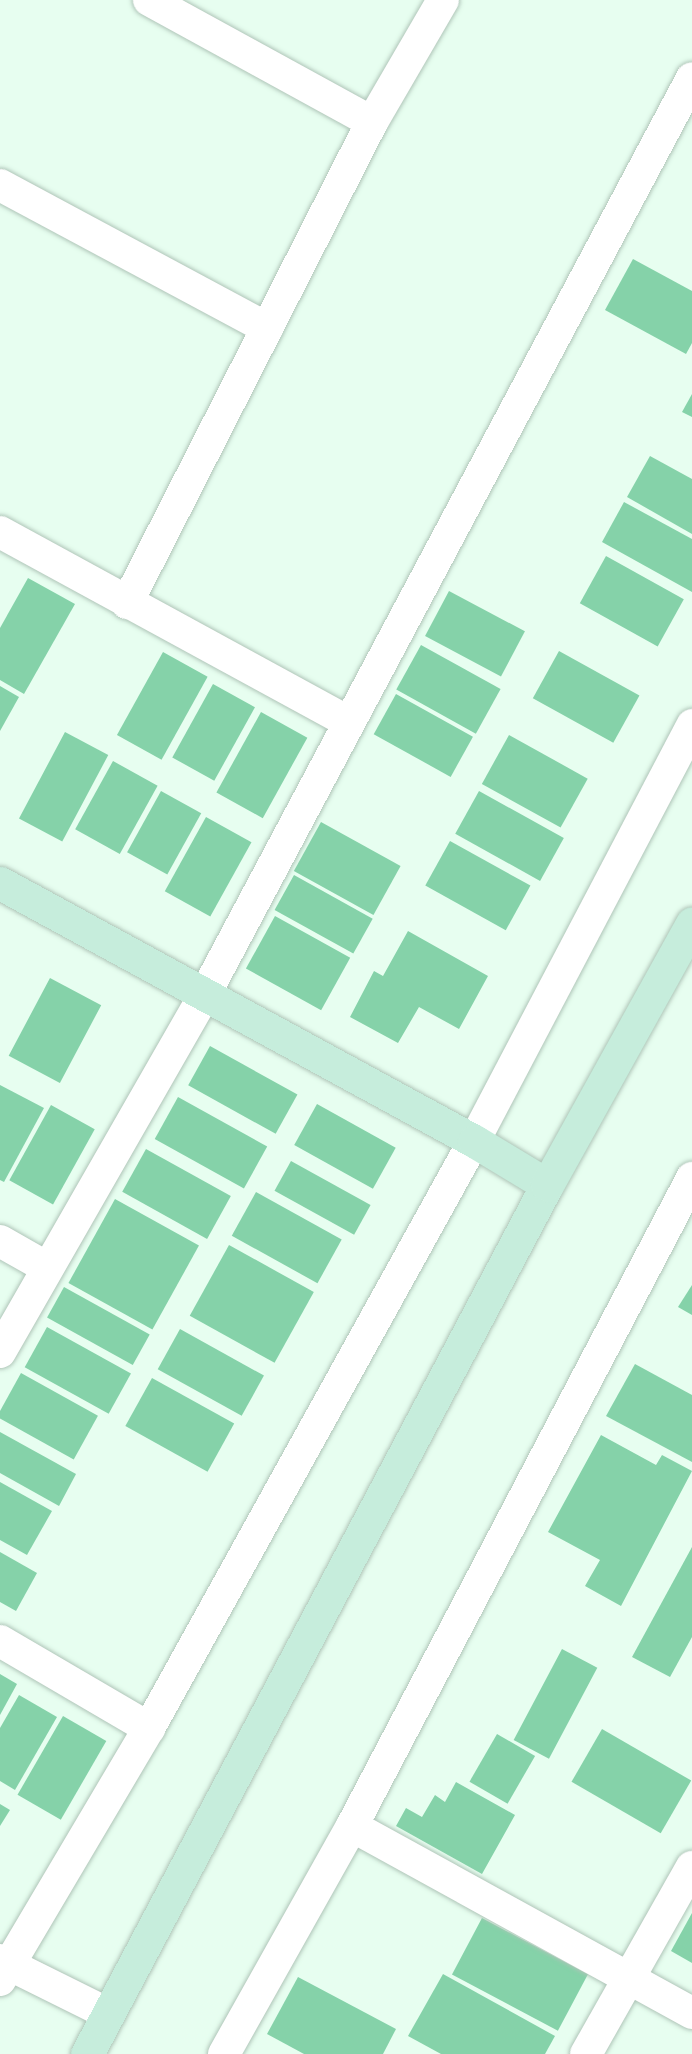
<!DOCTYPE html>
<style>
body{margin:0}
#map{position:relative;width:692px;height:2054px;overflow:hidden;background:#e7fef0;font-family:"Fira Sans",sans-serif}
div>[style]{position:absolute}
.building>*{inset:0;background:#85d2a9;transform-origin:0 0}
.roads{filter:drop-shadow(0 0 2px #afc5b8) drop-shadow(0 0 2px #afc5b8)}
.street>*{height:32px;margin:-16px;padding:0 16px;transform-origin:16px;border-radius:16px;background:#fff}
.secondary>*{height:33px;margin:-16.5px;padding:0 16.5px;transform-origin:16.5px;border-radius:16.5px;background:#c6eddc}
span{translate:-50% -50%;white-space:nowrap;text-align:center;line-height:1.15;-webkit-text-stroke:5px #fff;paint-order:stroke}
</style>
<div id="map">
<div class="building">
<div style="clip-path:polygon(633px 259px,692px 291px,692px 343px,686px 354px,605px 310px)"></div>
<div style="clip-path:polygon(692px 394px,692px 417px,682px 412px)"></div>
<div style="clip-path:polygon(650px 456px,692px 479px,692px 534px,627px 497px)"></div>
<div style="clip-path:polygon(624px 502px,692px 539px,692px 592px,602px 542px)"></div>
<div style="left:606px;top:556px;width:89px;height:54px;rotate:29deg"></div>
<div style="clip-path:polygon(28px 578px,75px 604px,24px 694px,0 680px,0 628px)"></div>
<div style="left:449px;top:591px;width:86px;height:51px;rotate:28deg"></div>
<div style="left:421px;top:645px;width:91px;height:51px;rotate:29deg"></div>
<div style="left:559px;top:651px;width:92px;height:54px;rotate:29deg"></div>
<div style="left:163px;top:652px;width:51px;height:95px;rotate:29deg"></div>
<div style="left:213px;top:684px;width:48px;height:84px;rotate:29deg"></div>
<div style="clip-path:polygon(0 686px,19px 697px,0 731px)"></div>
<div style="left:396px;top:694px;width:88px;height:46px;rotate:29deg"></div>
<div style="left:261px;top:712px;width:53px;height:92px;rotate:29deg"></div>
<div style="left:65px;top:732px;width:49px;height:98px;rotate:28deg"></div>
<div style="left:509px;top:735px;width:90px;height:56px;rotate:29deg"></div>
<div style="left:113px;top:761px;width:51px;height:78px;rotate:29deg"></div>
<div style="left:161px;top:791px;width:46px;height:70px;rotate:29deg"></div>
<div style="left:479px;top:791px;width:97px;height:49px;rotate:29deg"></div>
<div style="left:206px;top:817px;width:52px;height:85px;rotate:29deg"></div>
<div style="left:321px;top:822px;width:91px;height:56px;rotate:29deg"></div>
<div style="left:450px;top:841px;width:92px;height:51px;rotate:29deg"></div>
<div style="left:294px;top:875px;width:90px;height:40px;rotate:29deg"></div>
<div style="left:275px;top:916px;width:86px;height:60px;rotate:29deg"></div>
<div style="clip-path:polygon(408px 931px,488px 976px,459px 1029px,419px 1007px,398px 1043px,350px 1017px,374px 971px,383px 976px)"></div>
<div style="left:50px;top:978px;width:58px;height:88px;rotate:28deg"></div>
<div style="left:210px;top:1046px;width:100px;height:45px;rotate:29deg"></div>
<div style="clip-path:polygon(0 1085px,44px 1108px,4px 1182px,0 1180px)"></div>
<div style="left:178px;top:1097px;width:102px;height:48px;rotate:29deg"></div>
<div style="left:317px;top:1104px;width:90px;height:47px;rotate:29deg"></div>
<div style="left:51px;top:1105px;width:50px;height:86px;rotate:29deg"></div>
<div style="left:146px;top:1149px;width:97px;height:49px;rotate:29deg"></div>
<div style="left:291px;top:1161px;width:91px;height:34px;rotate:29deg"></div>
<div style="left:256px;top:1192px;width:98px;height:50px;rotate:29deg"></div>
<div style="left:115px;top:1199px;width:96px;height:96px;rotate:29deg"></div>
<div style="left:229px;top:1245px;width:97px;height:81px;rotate:29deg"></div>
<div style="clip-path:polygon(692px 1285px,692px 1315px,678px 1307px)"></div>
<div style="left:64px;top:1287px;width:98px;height:35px;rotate:29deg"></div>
<div style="left:47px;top:1327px;width:96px;height:46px;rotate:29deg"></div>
<div style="left:180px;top:1329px;width:96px;height:46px;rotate:29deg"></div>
<div style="clip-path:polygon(635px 1364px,692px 1395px,692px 1462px,606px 1416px)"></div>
<div style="left:21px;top:1373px;width:88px;height:50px;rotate:29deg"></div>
<div style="left:152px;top:1378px;width:94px;height:55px;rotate:29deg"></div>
<div style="clip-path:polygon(0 1432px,76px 1474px,59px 1506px,0 1473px)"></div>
<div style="clip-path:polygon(601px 1435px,656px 1465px,662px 1455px,692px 1471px,621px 1606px,585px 1586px,600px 1560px,548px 1532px)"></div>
<div style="clip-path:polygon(0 1482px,52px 1511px,27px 1555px,0 1540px)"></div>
<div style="clip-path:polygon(692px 1547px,692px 1637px,670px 1677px,632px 1657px)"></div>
<div style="clip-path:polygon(0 1552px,37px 1573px,16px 1611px,0 1602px)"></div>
<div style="left:562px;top:1649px;width:40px;height:103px;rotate:28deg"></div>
<div style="clip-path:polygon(0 1674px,17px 1684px,0 1715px)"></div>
<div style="clip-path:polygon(19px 1695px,57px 1717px,15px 1790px,0 1781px,0 1728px)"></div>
<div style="left:63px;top:1716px;width:50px;height:91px;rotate:30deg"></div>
<div style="left:602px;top:1729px;width:103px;height:61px;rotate:30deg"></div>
<div style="left:497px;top:1734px;width:44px;height:55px;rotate:30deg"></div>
<div style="clip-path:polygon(456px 1782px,515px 1815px,482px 1874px,396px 1826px,406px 1808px,422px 1817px,435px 1795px,445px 1802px)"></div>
<div style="clip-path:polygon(0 1804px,10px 1810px,0 1826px)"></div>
<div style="clip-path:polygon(692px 1913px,692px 1963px,671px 1951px)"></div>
<div style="left:482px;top:1918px;width:120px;height:64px;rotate:28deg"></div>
<div style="clip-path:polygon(443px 1974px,555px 2036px,545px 2054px,441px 2054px,408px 2036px)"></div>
<div style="clip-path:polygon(298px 1977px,396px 2029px,383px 2054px,304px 2054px,267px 2034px)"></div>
</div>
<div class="roads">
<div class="street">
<div style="left:149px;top:0;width:254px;rotate:28.7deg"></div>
<div style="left:0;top:185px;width:303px;rotate:28.2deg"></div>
<div style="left:0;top:532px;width:396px;rotate:28.6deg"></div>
<div style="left:127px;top:603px;width:540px;rotate:-63.01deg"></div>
<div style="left:372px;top:122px;width:141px;rotate:-59.8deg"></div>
<div style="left:0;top:1241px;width:53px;rotate:29.5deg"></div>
<div style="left:0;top:1352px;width:413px;rotate:-60.2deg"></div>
<div style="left:205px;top:994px;width:1037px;rotate:-62deg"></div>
<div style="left:0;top:1641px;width:173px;rotate:30.3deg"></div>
<div style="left:352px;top:1826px;width:388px;rotate:28.8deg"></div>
<div style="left:0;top:1960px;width:122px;rotate:26.4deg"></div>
<div style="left:0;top:1980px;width:293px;rotate:-59.4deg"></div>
<div style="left:149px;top:1728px;width:671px;rotate:-61.03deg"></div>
<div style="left:474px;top:1141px;width:470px;rotate:-62.3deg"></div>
<div style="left:224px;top:2054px;width:261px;rotate:-60.7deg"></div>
<div style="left:352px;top:1826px;width:732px;rotate:-62.31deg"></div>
<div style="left:586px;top:2054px;width:215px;rotate:-60.5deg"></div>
</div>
<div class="secondary">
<div style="left:0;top:883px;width:540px;rotate:28.56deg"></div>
<div style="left:474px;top:1141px;width:85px;rotate:31.1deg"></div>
<div style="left:87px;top:2054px;width:983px;rotate:-62.11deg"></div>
<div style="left:547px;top:1185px;width:299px;rotate:-61deg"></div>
</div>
</div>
</div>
